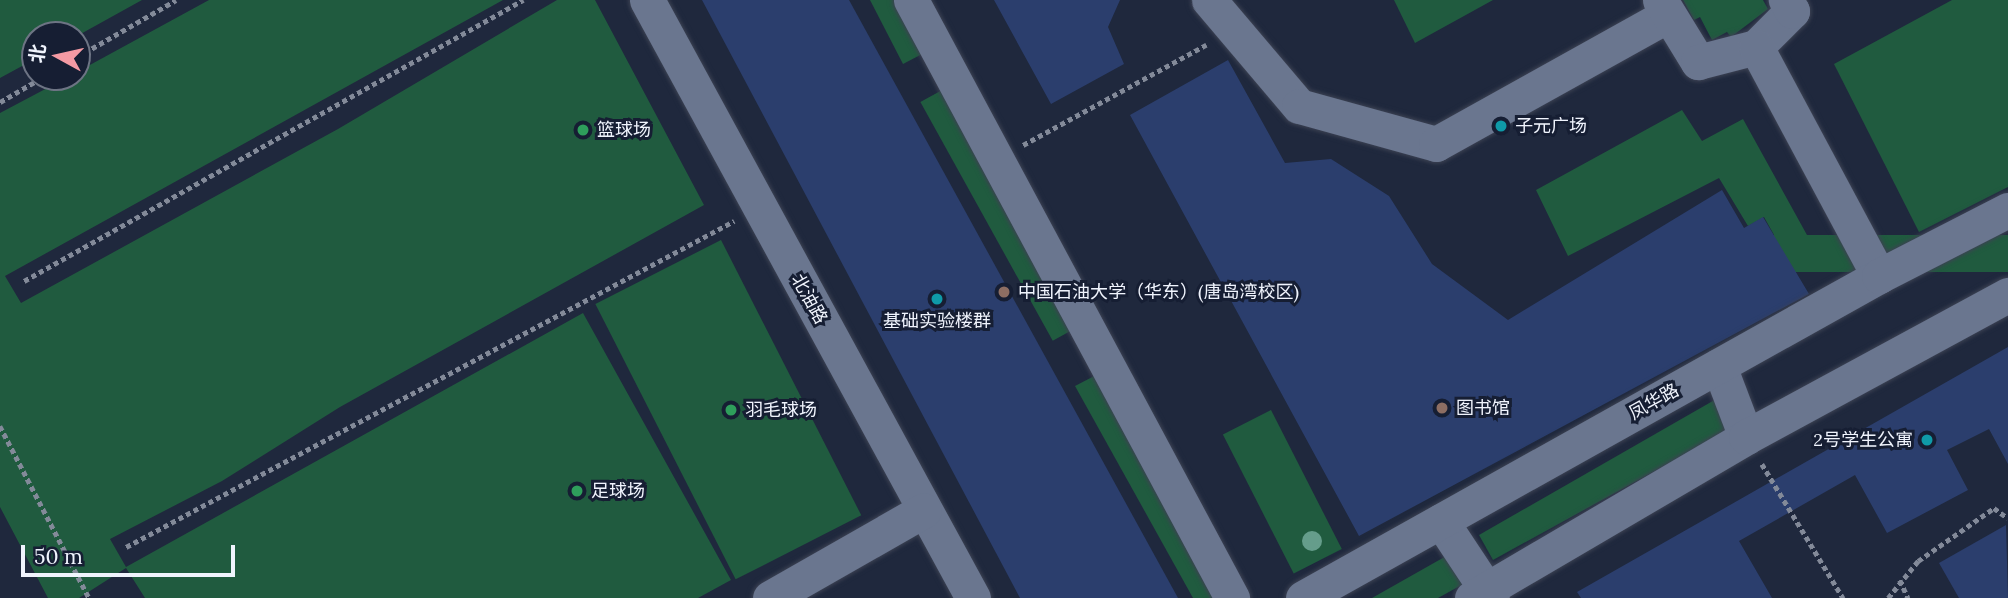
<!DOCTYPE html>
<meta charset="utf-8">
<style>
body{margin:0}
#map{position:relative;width:2008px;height:598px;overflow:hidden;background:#1f283d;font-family:Lora,"Noto Sans SC",serif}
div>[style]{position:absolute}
.green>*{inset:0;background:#205b3f;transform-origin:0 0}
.building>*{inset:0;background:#2b3e6d}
.path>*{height:4.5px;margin-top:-2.25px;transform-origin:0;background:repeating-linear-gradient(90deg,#838a99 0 5px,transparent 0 8.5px)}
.roads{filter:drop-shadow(0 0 2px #3c4253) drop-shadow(0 0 2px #3c4253)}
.minor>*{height:35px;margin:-17.5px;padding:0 17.5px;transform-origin:17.5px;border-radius:17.5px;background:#6a768f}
.trees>*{width:20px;height:20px;margin:-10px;border-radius:50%;background:#659d8b}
.dots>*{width:19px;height:19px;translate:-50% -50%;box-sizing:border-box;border:4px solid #161e33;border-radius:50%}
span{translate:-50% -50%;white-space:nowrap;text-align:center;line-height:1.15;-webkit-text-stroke:6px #161e33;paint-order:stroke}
.poi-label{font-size:18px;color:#f0f4fd}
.left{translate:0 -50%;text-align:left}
.right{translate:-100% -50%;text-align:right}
.street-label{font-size:18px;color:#f0f4fd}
.north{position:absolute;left:21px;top:21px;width:70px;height:70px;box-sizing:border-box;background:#161e33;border:2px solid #6d7484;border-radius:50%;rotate:278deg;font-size:19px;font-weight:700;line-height:28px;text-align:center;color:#f0f4fd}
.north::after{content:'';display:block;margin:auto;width:24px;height:32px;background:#f49aa4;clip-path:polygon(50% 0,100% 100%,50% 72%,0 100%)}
.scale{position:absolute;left:21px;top:545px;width:214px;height:32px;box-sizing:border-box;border:4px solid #f0f4fd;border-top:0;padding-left:9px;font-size:21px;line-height:24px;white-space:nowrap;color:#f0f4fd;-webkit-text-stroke:5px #161e33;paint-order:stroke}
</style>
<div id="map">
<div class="green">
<div style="clip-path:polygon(0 0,142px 0,77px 36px,35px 35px,35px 59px,0 78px)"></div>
<div style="clip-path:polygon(209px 0,503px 0,5px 276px,21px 303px,338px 129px,557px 0,595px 0,704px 205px,340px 407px,222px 481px,110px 539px,126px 567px,583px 313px,731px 580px,698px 598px,145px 598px,126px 568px,79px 598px,48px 598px,0 507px,0 113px,68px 77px,77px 77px,77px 72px)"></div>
<div style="clip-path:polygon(870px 0,898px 0,926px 52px,903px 64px)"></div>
<div style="clip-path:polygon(1394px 0,1493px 0,1415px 43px)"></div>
<div style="clip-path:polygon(1683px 0,1763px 0,1768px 9px,1731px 37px,1727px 32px,1712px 40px,1700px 17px,1694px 20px)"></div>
<div style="clip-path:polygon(1952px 0,2008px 0,2008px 187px,1919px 232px,1834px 64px)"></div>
<div style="left:944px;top:89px;width:273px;height:27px;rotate:61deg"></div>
<div style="clip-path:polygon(1682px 110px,1702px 141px,1743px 119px,1807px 235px,1782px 249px,1764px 217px,1748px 226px,1719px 178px,1568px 256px,1536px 190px)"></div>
<div style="left:2008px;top:235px;width:37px;height:301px;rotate:90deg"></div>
<div style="left:721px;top:240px;width:309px;height:141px;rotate:63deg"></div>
<div style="clip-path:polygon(1100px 373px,1222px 598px,1193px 598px,1075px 386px)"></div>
<div style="clip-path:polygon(1718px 398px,1733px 428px,1493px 560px,1479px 535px)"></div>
<div style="left:1271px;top:410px;width:156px;height:54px;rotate:63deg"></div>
<div style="clip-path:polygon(1448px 555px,1467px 582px,1438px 598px,1372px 598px)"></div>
</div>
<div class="building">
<div style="clip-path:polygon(702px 0,849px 0,1178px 598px,1020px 598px)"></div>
<div style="clip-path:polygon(994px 0,1120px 0,1108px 27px,1124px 64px,1051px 104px)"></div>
<div style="clip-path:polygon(1228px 60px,1285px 163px,1331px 159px,1389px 196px,1432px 264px,1508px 320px,1722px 190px,1744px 228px,1763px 217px,1809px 294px,1359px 536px,1130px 115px)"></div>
<div style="clip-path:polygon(2008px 347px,2008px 464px,1989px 429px,1947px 450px,1968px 490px,1887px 533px,1855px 475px,1739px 541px,1772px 598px,1581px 598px,1577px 592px)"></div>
<div style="clip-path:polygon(2006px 525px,2008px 598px,1959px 598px,1939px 563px)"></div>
</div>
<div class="path">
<div style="left:77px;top:57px;width:114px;rotate:-29.9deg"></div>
<div style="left:0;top:102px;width:50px;rotate:-30.2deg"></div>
<div style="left:1023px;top:145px;width:209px;rotate:-28.7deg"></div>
<div style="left:24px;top:281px;width:573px;rotate:-29.39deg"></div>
<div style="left:0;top:426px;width:194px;rotate:62.6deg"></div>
<div style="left:1762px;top:464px;width:157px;rotate:58.8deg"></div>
<div style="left:126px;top:547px;width:690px;rotate:-28.2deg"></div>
<div style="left:1900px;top:580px;width:20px;rotate:66deg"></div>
<div style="left:1888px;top:598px;width:48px;rotate:-51deg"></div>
<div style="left:1918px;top:561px;width:93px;rotate:-34.9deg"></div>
<div style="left:1994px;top:508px;width:17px;rotate:36deg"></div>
</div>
<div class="roads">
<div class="minor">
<div style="left:647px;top:0;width:681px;rotate:61.4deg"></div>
<div style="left:911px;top:0;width:679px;rotate:61.77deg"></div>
<div style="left:1209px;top:0;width:139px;rotate:49.7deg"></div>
<div style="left:1299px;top:106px;width:142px;rotate:15.5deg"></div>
<div style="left:1436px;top:144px;width:263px;rotate:-29.1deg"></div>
<div style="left:1660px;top:0;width:73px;rotate:58.5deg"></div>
<div style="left:1698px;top:62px;width:60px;rotate:-14.5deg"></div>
<div style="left:1756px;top:47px;width:51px;rotate:-45deg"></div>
<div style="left:1792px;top:11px;width:13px;rotate:-119deg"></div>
<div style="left:1756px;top:47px;width:260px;rotate:61.8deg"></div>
<div style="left:1719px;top:366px;width:76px;rotate:69.2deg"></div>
<div style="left:1441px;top:521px;width:92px;rotate:56.5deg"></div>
<div style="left:770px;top:598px;width:177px;rotate:-29.7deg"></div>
<div style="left:1303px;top:598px;width:660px;rotate:-29.21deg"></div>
<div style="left:1879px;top:276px;width:145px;rotate:-27.1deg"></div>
<div style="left:1472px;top:598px;width:318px;rotate:-30.4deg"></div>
<div style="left:1746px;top:437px;width:298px;rotate:-28.5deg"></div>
</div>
</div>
<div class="trees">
<div style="left:1312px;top:541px"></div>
</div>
<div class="dots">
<div style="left:1501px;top:126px;background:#0f9aa8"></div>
<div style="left:583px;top:130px;background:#2e9e5b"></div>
<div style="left:1004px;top:292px;background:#8d6e63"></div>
<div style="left:937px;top:299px;background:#0f9aa8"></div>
<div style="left:1442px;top:408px;background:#8d6e63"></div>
<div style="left:731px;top:410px;background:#2e9e5b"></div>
<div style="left:1927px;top:440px;background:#0f9aa8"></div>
<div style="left:577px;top:491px;background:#2e9e5b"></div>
</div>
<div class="poi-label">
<span class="left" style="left:1515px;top:126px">子元广场</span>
<span class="left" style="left:597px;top:130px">篮球场</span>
<span class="left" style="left:1018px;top:292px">中国石油大学（华东）(唐岛湾校区)</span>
<span style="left:937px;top:321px">基础实验楼群</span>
<span class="left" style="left:1456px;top:408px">图书馆</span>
<span class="left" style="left:745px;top:410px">羽毛球场</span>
<span class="right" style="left:1913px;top:440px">2号学生公寓</span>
<span class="left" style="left:591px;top:491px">足球场</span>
</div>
<div class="street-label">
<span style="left:809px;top:299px;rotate:61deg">北油路</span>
<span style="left:1654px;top:402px;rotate:-29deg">凤华路</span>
</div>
<div class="north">北</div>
<div class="scale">50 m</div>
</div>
